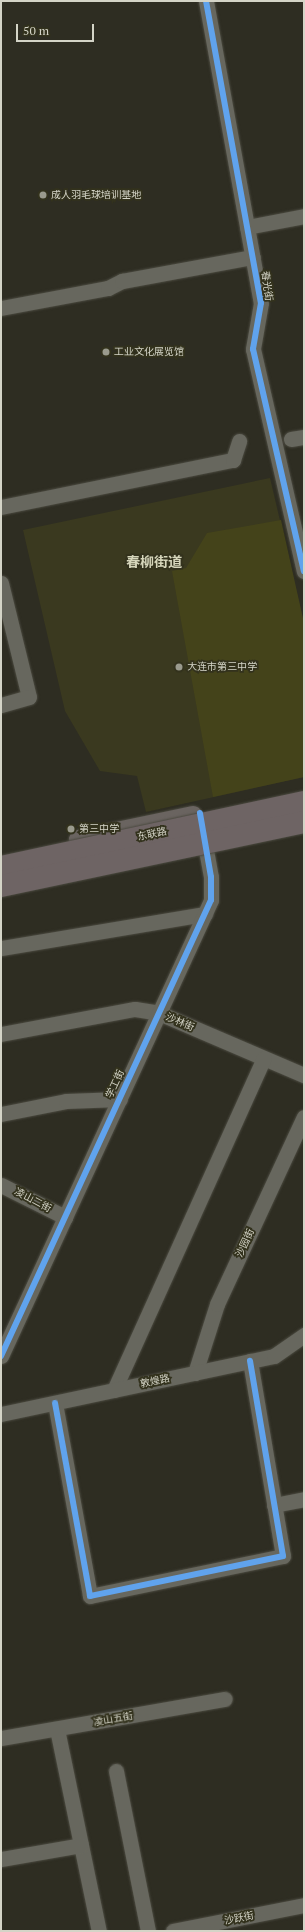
<!DOCTYPE html>
<meta charset="utf-8">
<style>
body{margin:0}
#map{position:relative;width:305px;height:1932px;overflow:hidden;background:#2e2d22;font-family:"PT Serif","Noto Sans SC",serif}
div>[style]{position:absolute}
.built>*{inset:0;background:#3a391f}
.green>*{inset:0;background:#44431a}
.roads{filter:drop-shadow(0 0 1px #4b4a40) drop-shadow(0 0 1px #4b4a40)}
.minor>*{height:15px;margin:-7.5px;padding:0 7.5px;transform-origin:7.5px;border-radius:7.5px;background:#67675e}
.major>*{height:19px;margin:-9.5px;padding:0 9.5px;transform-origin:9.5px;border-radius:9.5px;background:#6a6460}
.bridges{filter:drop-shadow(0 0 1px #4b4a40) drop-shadow(0 0 1px #4b4a40)}
.highway-bridge>*{height:22px;margin:-11px;padding:0 11px;transform-origin:11px;border-radius:11px;background:#6e6464}
.cycleway>*{height:6px;margin:-3px;padding:0 3px;transform-origin:3px;border-radius:3px;background:#60a3ed}
.dots>*{width:11px;height:11px;translate:-50% -50%;box-sizing:border-box;border:2px solid #33321d;border-radius:50%}
span{translate:-50% -50%;white-space:nowrap;text-align:center;line-height:1.15;-webkit-text-stroke:3.5px #33321d;paint-order:stroke}
.poi-label{font-size:10px;color:#d4d4c7}
.left{translate:0 -50%;text-align:left}
.street-label{font-size:10px;color:#d4d4c7}
.district-label{font-size:14px;color:#d6d6bb;font-weight:700}
.frame{position:absolute;inset:0;border:2px solid #d4d4c7;pointer-events:none}
.scale{position:absolute;left:16px;top:24px;width:78px;height:18px;box-sizing:border-box;border:2px solid #d4d4c7;border-top:0;padding-left:5px;font-size:12px;line-height:14px;white-space:nowrap;color:#d4d4c7;-webkit-text-stroke:3px #33321d;paint-order:stroke}
</style>
<div id="map">
<div class="built">
<div style="clip-path:polygon(270px 478px,304px 623px,304px 777px,146px 812px,137px 776px,100px 771px,65px 711px,23px 530px)"></div>
</div>
<div class="green">
<div style="clip-path:polygon(281px 520px,304px 623px,304px 777px,213px 797px,172px 571px,186px 568px,207px 533px)"></div>
</div>
<div class="roads">
<div class="minor">
<div style="left:206px;top:1px;width:307px;rotate:79.7deg"></div>
<div style="left:261px;top:303px;width:47px;rotate:99.9deg"></div>
<div style="left:253px;top:349px;width:228px;rotate:77.1deg"></div>
<div style="left:247px;top:227px;width:58px;rotate:-10.9deg"></div>
<div style="left:1px;top:308px;width:109px;rotate:-10.6deg"></div>
<div style="left:108px;top:288px;width:16px;rotate:-27deg"></div>
<div style="left:122px;top:281px;width:133px;rotate:-10.4deg"></div>
<div style="left:291px;top:439px;width:13px;rotate:-9deg"></div>
<div style="left:1px;top:507px;width:237px;rotate:-11.5deg"></div>
<div style="left:233px;top:460px;width:20px;rotate:-72deg"></div>
<div style="left:1px;top:583px;width:117px;rotate:76.2deg"></div>
<div style="left:29px;top:697px;width:29px;rotate:164deg"></div>
<div style="left:1px;top:948px;width:207px;rotate:-9.5deg"></div>
<div style="left:1px;top:1034px;width:136px;rotate:-10.6deg"></div>
<div style="left:135px;top:1009px;width:24px;rotate:9deg"></div>
<div style="left:159px;top:1013px;width:158px;rotate:23.2deg"></div>
<div style="left:1px;top:1114px;width:66px;rotate:-11.3deg"></div>
<div style="left:66px;top:1101px;width:54px;rotate:-2.1deg"></div>
<div style="left:1px;top:1185px;width:72px;rotate:26.6deg"></div>
<div style="left:1px;top:1356px;width:502px;rotate:-65.27deg"></div>
<div style="left:211px;top:900px;width:23px;rotate:-90deg"></div>
<div style="left:211px;top:877px;width:44px;rotate:-100.5deg"></div>
<div style="left:195px;top:1373px;width:72px;rotate:-72.3deg"></div>
<div style="left:217px;top:1304px;width:206px;rotate:-65.1deg"></div>
<div style="left:114px;top:1390px;width:364px;rotate:-65.7deg"></div>
<div style="left:55px;top:1403px;width:196px;rotate:79.7deg"></div>
<div style="left:90px;top:1596px;width:197px;rotate:-11.7deg"></div>
<div style="left:283px;top:1556px;width:198px;rotate:-99.6deg"></div>
<div style="left:1px;top:1414px;width:279px;rotate:-12deg"></div>
<div style="left:274px;top:1356px;width:37px;rotate:-35deg"></div>
<div style="left:274px;top:1505px;width:31px;rotate:-11deg"></div>
<div style="left:57px;top:1729px;width:206px;rotate:78.3deg"></div>
<div style="left:1px;top:1738px;width:227px;rotate:-9.9deg"></div>
<div style="left:116px;top:1771px;width:163px;rotate:78.7deg"></div>
<div style="left:1px;top:1859px;width:81px;rotate:-9.9deg"></div>
<div style="left:173px;top:1931px;width:134px;rotate:-11.2deg"></div>
</div>
<div class="major">
<div style="left:78px;top:839px;width:117px;rotate:-11.8deg"></div>
</div>
</div>
<div class="bridges">
<div class="highway-bridge">
<div style="left:1px;top:867px;width:310px;rotate:-12.1deg"></div>
<div style="left:1px;top:886px;width:310px;rotate:-11.9deg"></div>
</div>
</div>
<div class="cycleway">
<div style="left:206px;top:1px;width:307px;rotate:79.7deg"></div>
<div style="left:261px;top:303px;width:47px;rotate:99.9deg"></div>
<div style="left:253px;top:349px;width:228px;rotate:77.1deg"></div>
<div style="left:1px;top:1356px;width:502px;rotate:-65.27deg"></div>
<div style="left:211px;top:900px;width:23px;rotate:-90deg"></div>
<div style="left:211px;top:877px;width:65px;rotate:-99.8deg"></div>
<div style="left:55px;top:1403px;width:196px;rotate:79.7deg"></div>
<div style="left:90px;top:1596px;width:197px;rotate:-11.7deg"></div>
<div style="left:283px;top:1556px;width:198px;rotate:-99.6deg"></div>
</div>
<div class="dots">
<div style="left:43px;top:195px;background:#9a9a8d"></div>
<div style="left:106px;top:352px;background:#9a9a8d"></div>
<div style="left:179px;top:667px;background:#9a9a8d"></div>
<div style="left:71px;top:829px;background:#9a9a8d"></div>
</div>
<div class="poi-label">
<span class="left" style="left:51px;top:195px">成人羽毛球培训基地</span>
<span class="left" style="left:114px;top:352px">工业文化展览馆</span>
<span class="left" style="left:187px;top:667px">大连市第三中学</span>
<span class="left" style="left:79px;top:829px">第三中学</span>
</div>
<div class="street-label">
<span style="left:267px;top:286px;rotate:82deg">春光街</span>
<span style="left:152px;top:834px;rotate:-12deg">东联路</span>
<span style="left:180px;top:1022px;rotate:23deg">沙林街</span>
<span style="left:115px;top:1084px;rotate:-65deg">学工街</span>
<span style="left:33px;top:1200px;rotate:28deg">凌山二街</span>
<span style="left:245px;top:1243px;rotate:-65deg">沙园街</span>
<span style="left:155px;top:1381px;rotate:-12deg">敦煌路</span>
<span style="left:113px;top:1719px;rotate:-10deg">凌山五街</span>
<span style="left:239px;top:1918px;rotate:-11deg">沙跃街</span>
</div>
<div class="district-label">
<span style="left:154px;top:562px">春柳街道</span>
</div>
<div class="frame"></div>
<div class="scale">50 m</div>
</div>
